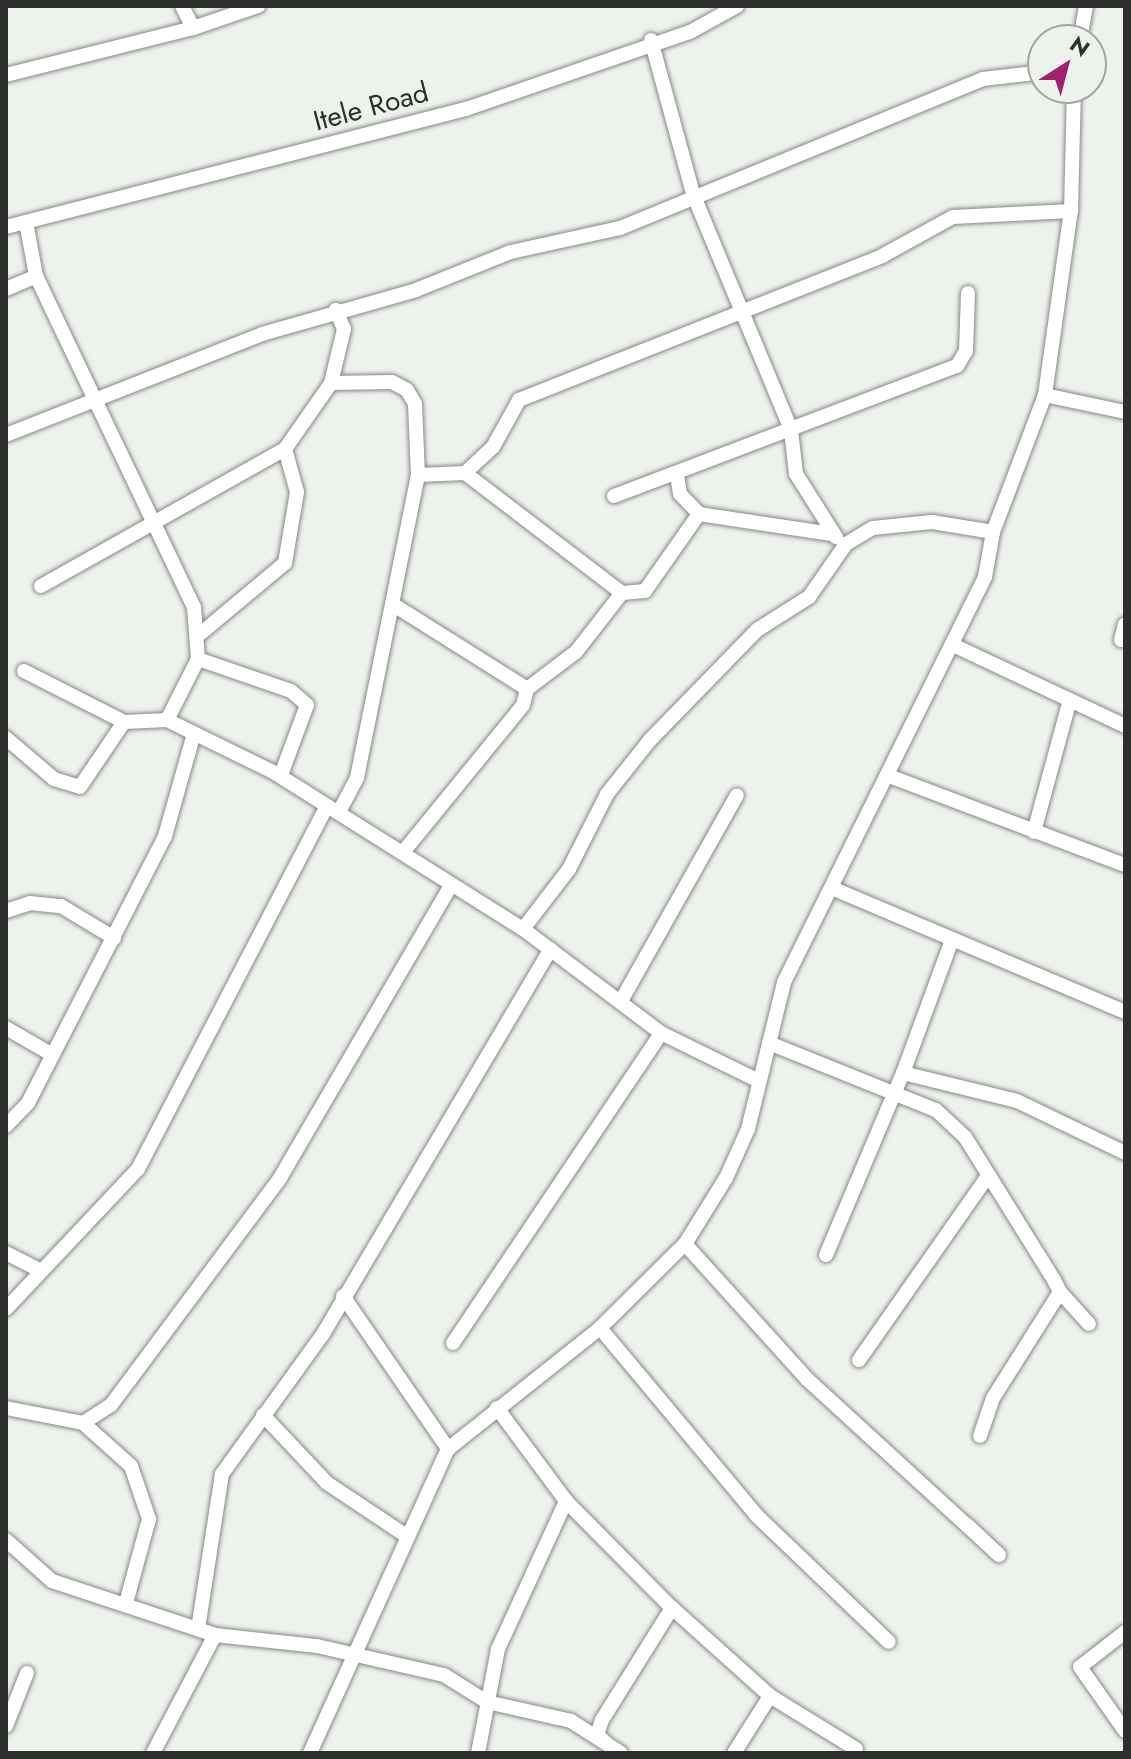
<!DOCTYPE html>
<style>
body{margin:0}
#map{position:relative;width:1131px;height:1759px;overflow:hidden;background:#eef2ed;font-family:Jost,sans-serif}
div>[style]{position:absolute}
.roads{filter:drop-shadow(0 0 2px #858884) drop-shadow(0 0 2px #858884)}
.minor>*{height:14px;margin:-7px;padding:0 7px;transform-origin:7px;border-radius:7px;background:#fff}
span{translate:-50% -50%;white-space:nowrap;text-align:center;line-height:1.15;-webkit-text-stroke:8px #eef2ed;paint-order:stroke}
.street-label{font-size:28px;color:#2d2f2d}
.frame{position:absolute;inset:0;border:8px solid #2d2f2d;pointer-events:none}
.north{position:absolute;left:1027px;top:24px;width:80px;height:80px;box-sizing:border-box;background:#eef2ed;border:2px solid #a1a4a0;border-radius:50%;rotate:36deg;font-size:22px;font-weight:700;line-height:32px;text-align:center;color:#2d2f2d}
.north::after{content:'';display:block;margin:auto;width:28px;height:36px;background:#a2206f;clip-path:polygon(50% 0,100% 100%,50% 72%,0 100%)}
</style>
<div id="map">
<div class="roads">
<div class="minor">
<div style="left:182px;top:6px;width:25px;rotate:63deg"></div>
<div style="left:193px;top:28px;width:69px;rotate:-18.7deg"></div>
<div style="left:651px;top:40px;width:160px;rotate:74.7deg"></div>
<div style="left:693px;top:194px;width:256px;rotate:67.4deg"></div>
<div style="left:791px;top:430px;width:44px;rotate:83.5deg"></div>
<div style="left:796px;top:474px;width:75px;rotate:57.6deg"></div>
<div style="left:1080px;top:40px;width:35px;rotate:-80deg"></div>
<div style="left:6px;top:75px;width:193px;rotate:-14.1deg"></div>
<div style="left:26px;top:222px;width:55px;rotate:79.5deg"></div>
<div style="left:36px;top:276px;width:367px;rotate:64.5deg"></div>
<div style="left:194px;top:607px;width:52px;rotate:85.6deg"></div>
<div style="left:198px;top:659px;width:68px;rotate:116.9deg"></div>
<div style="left:6px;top:227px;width:475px;rotate:-14.4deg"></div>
<div style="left:466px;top:109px;width:237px;rotate:-19deg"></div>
<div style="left:690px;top:32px;width:54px;rotate:-29deg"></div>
<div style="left:6px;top:289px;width:33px;rotate:-23deg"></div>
<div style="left:331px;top:383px;width:61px;rotate:-0.9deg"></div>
<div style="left:392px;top:382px;width:17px;rotate:28deg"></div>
<div style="left:407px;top:390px;width:16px;rotate:60deg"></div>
<div style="left:415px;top:404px;width:71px;rotate:87.6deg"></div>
<div style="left:418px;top:475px;width:309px;rotate:101.4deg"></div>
<div style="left:357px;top:778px;width:38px;rotate:118deg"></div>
<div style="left:1045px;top:395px;width:82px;rotate:12deg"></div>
<div style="left:6px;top:435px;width:275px;rotate:-21.5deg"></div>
<div style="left:262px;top:334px;width:160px;rotate:-15.9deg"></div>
<div style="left:416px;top:290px;width:102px;rotate:-21.8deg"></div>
<div style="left:511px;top:252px;width:112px;rotate:-12.4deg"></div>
<div style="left:620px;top:228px;width:392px;rotate:-22.3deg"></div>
<div style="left:983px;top:79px;width:60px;rotate:-6.7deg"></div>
<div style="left:465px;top:473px;width:38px;rotate:-43deg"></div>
<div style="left:493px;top:447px;width:54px;rotate:-61deg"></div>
<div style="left:519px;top:400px;width:391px;rotate:-21.6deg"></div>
<div style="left:882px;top:256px;width:81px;rotate:-28.8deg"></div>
<div style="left:953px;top:217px;width:118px;rotate:-2.9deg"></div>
<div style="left:418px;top:475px;width:47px;rotate:-2.4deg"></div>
<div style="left:465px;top:473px;width:198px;rotate:37.4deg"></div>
<div style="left:677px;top:475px;width:19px;rotate:81deg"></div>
<div style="left:680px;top:494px;width:28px;rotate:46deg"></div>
<div style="left:614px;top:496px;width:367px;rotate:-20.8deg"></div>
<div style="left:957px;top:366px;width:17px;rotate:-59deg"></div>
<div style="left:966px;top:351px;width:58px;rotate:-88deg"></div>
<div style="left:41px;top:586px;width:280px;rotate:-29.3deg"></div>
<div style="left:285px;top:449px;width:80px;rotate:-55.1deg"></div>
<div style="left:331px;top:383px;width:56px;rotate:-76.5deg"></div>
<div style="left:344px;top:329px;width:21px;rotate:-113deg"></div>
<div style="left:397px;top:607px;width:154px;rotate:32.2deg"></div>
<div style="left:200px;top:634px;width:111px;rotate:-39.9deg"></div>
<div style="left:285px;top:563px;width:72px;rotate:-80.4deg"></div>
<div style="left:297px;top:492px;width:45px;rotate:-105.6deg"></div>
<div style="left:1121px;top:640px;width:16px;rotate:-76deg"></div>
<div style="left:953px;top:645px;width:190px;rotate:25.2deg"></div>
<div style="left:198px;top:659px;width:98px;rotate:19deg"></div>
<div style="left:291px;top:691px;width:21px;rotate:41deg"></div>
<div style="left:307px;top:705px;width:75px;rotate:110.4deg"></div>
<div style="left:281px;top:775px;width:6px;rotate:-162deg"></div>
<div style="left:24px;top:671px;width:112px;rotate:27deg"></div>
<div style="left:124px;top:722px;width:43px;rotate:-2.7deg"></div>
<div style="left:167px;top:720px;width:120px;rotate:26.1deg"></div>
<div style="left:275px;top:773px;width:293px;rotate:32.2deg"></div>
<div style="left:523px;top:929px;width:173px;rotate:37deg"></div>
<div style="left:661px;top:1033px;width:109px;rotate:26.1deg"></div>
<div style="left:6px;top:738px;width:63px;rotate:40.5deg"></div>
<div style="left:54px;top:779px;width:27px;rotate:17deg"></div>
<div style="left:80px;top:787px;width:78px;rotate:-55.9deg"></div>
<div style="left:889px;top:776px;width:252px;rotate:20.7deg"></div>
<div style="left:1034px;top:832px;width:134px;rotate:-74.8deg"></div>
<div style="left:404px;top:851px;width:188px;rotate:-50.8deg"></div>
<div style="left:523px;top:705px;width:16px;rotate:-76deg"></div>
<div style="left:527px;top:689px;width:61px;rotate:-37.1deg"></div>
<div style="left:576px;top:652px;width:75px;rotate:-52.1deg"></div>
<div style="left:622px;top:593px;width:23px;rotate:-5deg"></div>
<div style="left:645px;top:591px;width:94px;rotate:-55deg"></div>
<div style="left:699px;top:514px;width:134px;rotate:8.6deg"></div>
<div style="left:834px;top:889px;width:316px;rotate:22.9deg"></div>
<div style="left:6px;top:911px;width:25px;rotate:-18deg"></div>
<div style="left:30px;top:903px;width:31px;rotate:6deg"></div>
<div style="left:61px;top:906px;width:62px;rotate:31.1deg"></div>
<div style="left:523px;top:929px;width:76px;rotate:-52.5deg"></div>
<div style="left:569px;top:869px;width:84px;rotate:-63.1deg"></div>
<div style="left:607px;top:794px;width:69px;rotate:-51.5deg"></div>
<div style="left:650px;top:740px;width:153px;rotate:-45.8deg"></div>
<div style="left:757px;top:630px;width:62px;rotate:-32.4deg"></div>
<div style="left:809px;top:597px;width:65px;rotate:-55.1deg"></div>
<div style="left:846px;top:544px;width:31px;rotate:-31deg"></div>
<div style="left:873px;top:528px;width:59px;rotate:-5.8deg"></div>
<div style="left:932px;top:522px;width:62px;rotate:9.3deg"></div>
<div style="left:621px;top:1001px;width:236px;rotate:-60.6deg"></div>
<div style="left:6px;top:1028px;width:52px;rotate:30deg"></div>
<div style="left:769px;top:1043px;width:180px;rotate:21.9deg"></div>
<div style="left:936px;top:1110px;width:40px;rotate:43deg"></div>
<div style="left:965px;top:1137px;width:168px;rotate:58.1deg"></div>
<div style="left:1054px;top:1280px;width:13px;rotate:63deg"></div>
<div style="left:1060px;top:1292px;width:125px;rotate:122.3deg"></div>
<div style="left:993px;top:1398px;width:40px;rotate:108.9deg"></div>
<div style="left:903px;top:1073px;width:142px;rotate:-69.8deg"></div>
<div style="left:6px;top:1126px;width:32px;rotate:-46deg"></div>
<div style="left:28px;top:1103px;width:300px;rotate:-62.8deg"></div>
<div style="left:165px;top:836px;width:103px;rotate:-74.2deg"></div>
<div style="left:685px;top:1244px;width:182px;rotate:47.9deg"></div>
<div style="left:807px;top:1379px;width:260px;rotate:42.5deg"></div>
<div style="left:999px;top:1555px;width:44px;rotate:-136.8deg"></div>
<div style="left:6px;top:1253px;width:38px;rotate:27deg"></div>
<div style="left:826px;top:1255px;width:198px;rotate:-67.1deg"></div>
<div style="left:903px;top:1073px;width:117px;rotate:13.8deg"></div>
<div style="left:1017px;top:1101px;width:120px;rotate:25.7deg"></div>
<div style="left:1060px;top:1292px;width:43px;rotate:47.8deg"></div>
<div style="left:343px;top:1296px;width:186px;rotate:55.5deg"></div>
<div style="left:6px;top:1309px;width:192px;rotate:-46.7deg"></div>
<div style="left:138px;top:1169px;width:407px;rotate:-62.5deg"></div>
<div style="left:600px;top:1328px;width:245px;rotate:50.1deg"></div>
<div style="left:757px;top:1516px;width:182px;rotate:43.7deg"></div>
<div style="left:453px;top:1343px;width:373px;rotate:-56.1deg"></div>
<div style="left:859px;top:1360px;width:225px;rotate:-55deg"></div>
<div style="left:6px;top:1408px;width:78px;rotate:11deg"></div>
<div style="left:83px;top:1423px;width:64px;rotate:41.9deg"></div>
<div style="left:131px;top:1466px;width:56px;rotate:71.2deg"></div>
<div style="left:149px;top:1519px;width:87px;rotate:105.3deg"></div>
<div style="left:497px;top:1408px;width:116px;rotate:53.4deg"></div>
<div style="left:566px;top:1501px;width:151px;rotate:45.3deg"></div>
<div style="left:672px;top:1608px;width:132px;rotate:41.9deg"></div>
<div style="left:770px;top:1696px;width:101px;rotate:31.6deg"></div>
<div style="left:263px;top:1415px;width:93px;rotate:46.7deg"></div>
<div style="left:327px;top:1483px;width:94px;rotate:33.7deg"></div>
<div style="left:83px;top:1423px;width:33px;rotate:-33deg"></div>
<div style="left:111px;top:1405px;width:283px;rotate:-53.3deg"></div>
<div style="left:280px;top:1178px;width:339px;rotate:-59.7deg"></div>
<div style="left:6px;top:1540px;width:62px;rotate:41.7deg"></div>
<div style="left:52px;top:1581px;width:172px;rotate:18.3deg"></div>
<div style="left:215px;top:1635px;width:103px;rotate:6.2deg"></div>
<div style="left:317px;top:1646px;width:130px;rotate:12.9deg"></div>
<div style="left:444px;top:1675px;width:51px;rotate:32.1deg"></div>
<div style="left:487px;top:1702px;width:86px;rotate:12.7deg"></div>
<div style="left:571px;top:1721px;width:59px;rotate:32.6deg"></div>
<div style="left:198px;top:1629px;width:157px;rotate:-81.2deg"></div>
<div style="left:222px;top:1474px;width:173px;rotate:-54.2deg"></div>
<div style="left:323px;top:1334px;width:447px;rotate:-59.4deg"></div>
<div style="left:1125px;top:1632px;width:57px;rotate:142.1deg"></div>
<div style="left:1080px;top:1667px;width:78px;rotate:54.9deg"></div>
<div style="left:6px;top:1726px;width:57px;rotate:-68.4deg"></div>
<div style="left:606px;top:1743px;width:12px;rotate:-138deg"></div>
<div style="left:597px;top:1735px;width:16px;rotate:-72deg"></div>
<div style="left:602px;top:1720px;width:132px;rotate:-58deg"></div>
<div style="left:153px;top:1753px;width:133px;rotate:-62.3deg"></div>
<div style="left:310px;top:1753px;width:334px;rotate:-65.6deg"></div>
<div style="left:448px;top:1449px;width:194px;rotate:-38.5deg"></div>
<div style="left:600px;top:1328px;width:120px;rotate:-44.7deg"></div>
<div style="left:685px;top:1244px;width:78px;rotate:-58.2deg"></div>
<div style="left:726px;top:1178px;width:54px;rotate:-65.8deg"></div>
<div style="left:748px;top:1129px;width:151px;rotate:-76.2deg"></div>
<div style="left:784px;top:982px;width:452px;rotate:-63.6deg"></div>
<div style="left:985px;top:577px;width:46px;rotate:-79.9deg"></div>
<div style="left:993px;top:532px;width:147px;rotate:-69.2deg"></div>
<div style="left:1045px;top:395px;width:186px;rotate:-82deg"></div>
<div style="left:1071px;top:211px;width:123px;rotate:-88.6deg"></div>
<div style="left:478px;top:1753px;width:106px;rotate:-79.1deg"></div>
<div style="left:498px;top:1649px;width:163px;rotate:-65.3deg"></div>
<div style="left:734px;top:1753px;width:67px;rotate:-57.7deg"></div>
</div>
</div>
<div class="street-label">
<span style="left:371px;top:107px;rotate:-15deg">Itele Road</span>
</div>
<div class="frame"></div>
<div class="north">N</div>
</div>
